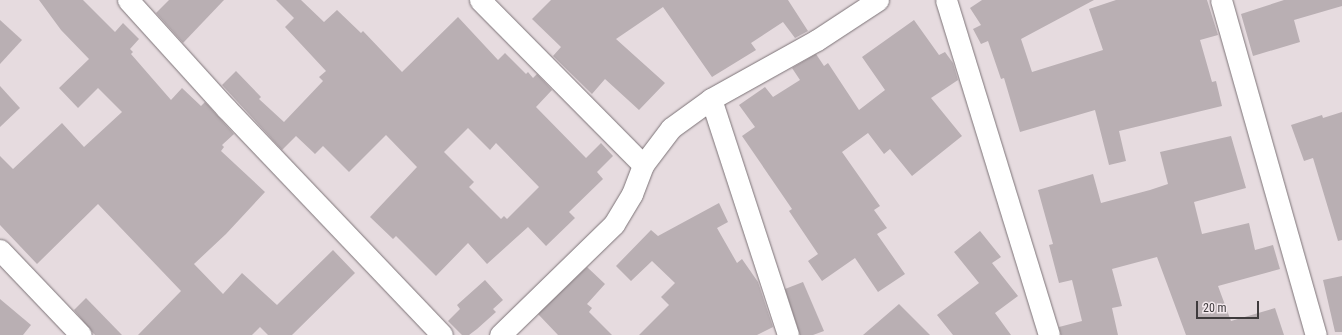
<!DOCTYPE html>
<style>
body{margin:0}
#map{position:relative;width:1342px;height:335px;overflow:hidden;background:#e6dbdf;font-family:"Roboto Condensed",sans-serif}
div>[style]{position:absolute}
.building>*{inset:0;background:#b9afb3}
.roads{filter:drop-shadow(0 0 1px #7c7377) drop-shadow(0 0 1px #7c7377)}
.street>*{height:21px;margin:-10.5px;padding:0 10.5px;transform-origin:10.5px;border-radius:10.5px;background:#fff}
span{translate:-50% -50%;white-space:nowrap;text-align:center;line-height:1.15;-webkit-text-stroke:3.5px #f3e8ed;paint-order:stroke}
.scale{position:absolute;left:1196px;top:301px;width:63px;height:18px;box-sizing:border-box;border:2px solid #3f3b3d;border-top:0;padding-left:5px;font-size:12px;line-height:14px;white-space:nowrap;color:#3f3b3d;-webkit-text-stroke:3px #f3e8ed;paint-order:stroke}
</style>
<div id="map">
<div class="building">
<div style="clip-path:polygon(39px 0,83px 0,115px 32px,123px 23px,139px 39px,130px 49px,133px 52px,131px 54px,171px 100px,182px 88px,201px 106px,205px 102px,234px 134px,222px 145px,224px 147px,221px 151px,265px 192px,226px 234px,194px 264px,223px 294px,242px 273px,277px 305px,333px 250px,355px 273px,292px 335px,268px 335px,260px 327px,252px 335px,138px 335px,181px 291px,98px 204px,37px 264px,0 225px,0 156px,13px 169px,62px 123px,84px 147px,122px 112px,98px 88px,78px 108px,59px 88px,89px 59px,61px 30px)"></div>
<div style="clip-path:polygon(169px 0,224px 0,183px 43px,156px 13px)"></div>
<div style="clip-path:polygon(evenodd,276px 0,301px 0,324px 22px,337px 10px,361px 33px,363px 31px,402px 72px,458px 17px,498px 60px,505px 53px,526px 74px,528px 72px,533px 78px,537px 74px,552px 90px,536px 107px,586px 158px,601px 143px,613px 156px,597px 172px,603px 179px,569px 212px,575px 218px,546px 246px,528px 227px,487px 264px,468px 243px,436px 276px,396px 236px,393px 239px,370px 217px,417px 167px,386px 135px,349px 172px,323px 146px,315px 154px,296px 136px,282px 150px,222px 85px,236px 71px,261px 97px,259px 99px,284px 122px,323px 81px,319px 77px,326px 71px,285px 27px,294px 18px,276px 0,468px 128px,490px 150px,496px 143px,539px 187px,507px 219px,504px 216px,501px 219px,469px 187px,474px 182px,444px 152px,468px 128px)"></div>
<div style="clip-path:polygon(551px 0,788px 0,808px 31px,795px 38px,783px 22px,751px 43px,756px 50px,712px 77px,663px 7px,616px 39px,665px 83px,639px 110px,605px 79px,592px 94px,553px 56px,561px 47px,532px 19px)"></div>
<div style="clip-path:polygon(982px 0,1094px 0,1021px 39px,1032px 72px,1103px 50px,1089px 9px,1116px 0,1207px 0,1218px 35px,1200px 40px,1212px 82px,1216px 81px,1222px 106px,1119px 131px,1126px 161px,1109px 165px,1095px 110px,1020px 132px,1004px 78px,1001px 79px,988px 41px,981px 44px,973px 29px,981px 25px,970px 8px)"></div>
<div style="clip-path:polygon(1284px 0,1342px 0,1342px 6px,1294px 20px,1300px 42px,1253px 56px,1241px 14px)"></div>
<div style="clip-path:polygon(0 20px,22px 40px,0 64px)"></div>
<div style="clip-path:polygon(914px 20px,939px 55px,945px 52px,953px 63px,958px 80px,931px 98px,962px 136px,912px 176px,890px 149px,884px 154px,868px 133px,842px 152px,880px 206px,874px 210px,887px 228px,877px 234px,905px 274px,878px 292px,855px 258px,822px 281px,808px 261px,818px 254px,789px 211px,792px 209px,742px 136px,755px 127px,739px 105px,765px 87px,773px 97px,800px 80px,792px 68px,816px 54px,824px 66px,828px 63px,859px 110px,885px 90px,862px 57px)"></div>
<div style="clip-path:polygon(0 86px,20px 108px,0 127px)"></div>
<div style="clip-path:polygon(1342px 112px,1342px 240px,1338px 241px,1313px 158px,1304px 161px,1291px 125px,1322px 115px,1323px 118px)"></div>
<div style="clip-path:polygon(1231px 136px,1246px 188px,1194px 202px,1202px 234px,1249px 223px,1255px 250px,1273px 245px,1280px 269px,1218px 286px,1231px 321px,1275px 308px,1284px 335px,1186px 335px,1157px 257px,1112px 269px,1122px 306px,1112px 308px,1118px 335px,1061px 335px,1059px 327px,1082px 321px,1072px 280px,1059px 283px,1049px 245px,1053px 244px,1038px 190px,1093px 174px,1101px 203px,1150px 190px,1168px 184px,1160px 152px)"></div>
<div style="clip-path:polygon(719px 203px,728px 222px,717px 228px,737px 263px,742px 259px,758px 282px,773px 327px,757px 335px,639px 335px,669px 305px,661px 297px,675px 283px,652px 261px,631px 281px,616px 266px,651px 230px,658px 236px)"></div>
<div style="clip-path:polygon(980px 231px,1001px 257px,992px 263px,1018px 296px,995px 313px,1011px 335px,953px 335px,937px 315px,979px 283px,954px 252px)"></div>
<div style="clip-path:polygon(587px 267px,605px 284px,587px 304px,592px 308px,589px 312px,612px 335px,558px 335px,538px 314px)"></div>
<div style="clip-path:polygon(1342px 276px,1342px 332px,1335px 332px,1323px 280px)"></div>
<div style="clip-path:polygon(485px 280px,503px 300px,493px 309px,496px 312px,477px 329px,469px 335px,462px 335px,448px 321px,460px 309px,457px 305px)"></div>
<div style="clip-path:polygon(803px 282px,824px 331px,813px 335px,800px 335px,785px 289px)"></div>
<div style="clip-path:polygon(86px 298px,122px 335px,95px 335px,93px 333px,74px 310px)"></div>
<div style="clip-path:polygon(0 299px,31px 325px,23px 335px,0 335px)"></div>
<div style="clip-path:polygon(899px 304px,930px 335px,863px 335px)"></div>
</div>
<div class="roads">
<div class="street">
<div style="left:128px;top:0;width:146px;rotate:47.8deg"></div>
<div style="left:226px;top:108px;width:313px;rotate:46.4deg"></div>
<div style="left:480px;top:0;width:232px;rotate:45.3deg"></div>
<div style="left:946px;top:0;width:350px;rotate:72.9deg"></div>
<div style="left:1221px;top:0;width:348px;rotate:74.2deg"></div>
<div style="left:711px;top:99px;width:248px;rotate:71.9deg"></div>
<div style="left:0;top:250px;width:117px;rotate:46.4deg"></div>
<div style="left:500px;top:335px;width:159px;rotate:-44.2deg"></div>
<div style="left:614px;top:224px;width:35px;rotate:-59deg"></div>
<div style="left:632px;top:194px;width:31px;rotate:-69deg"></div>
<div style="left:643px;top:165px;width:46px;rotate:-52.9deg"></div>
<div style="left:671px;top:128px;width:49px;rotate:-35.9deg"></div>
<div style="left:711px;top:99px;width:121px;rotate:-29.1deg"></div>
<div style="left:817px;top:40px;width:73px;rotate:-33.3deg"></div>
</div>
</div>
<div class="scale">20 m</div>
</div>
